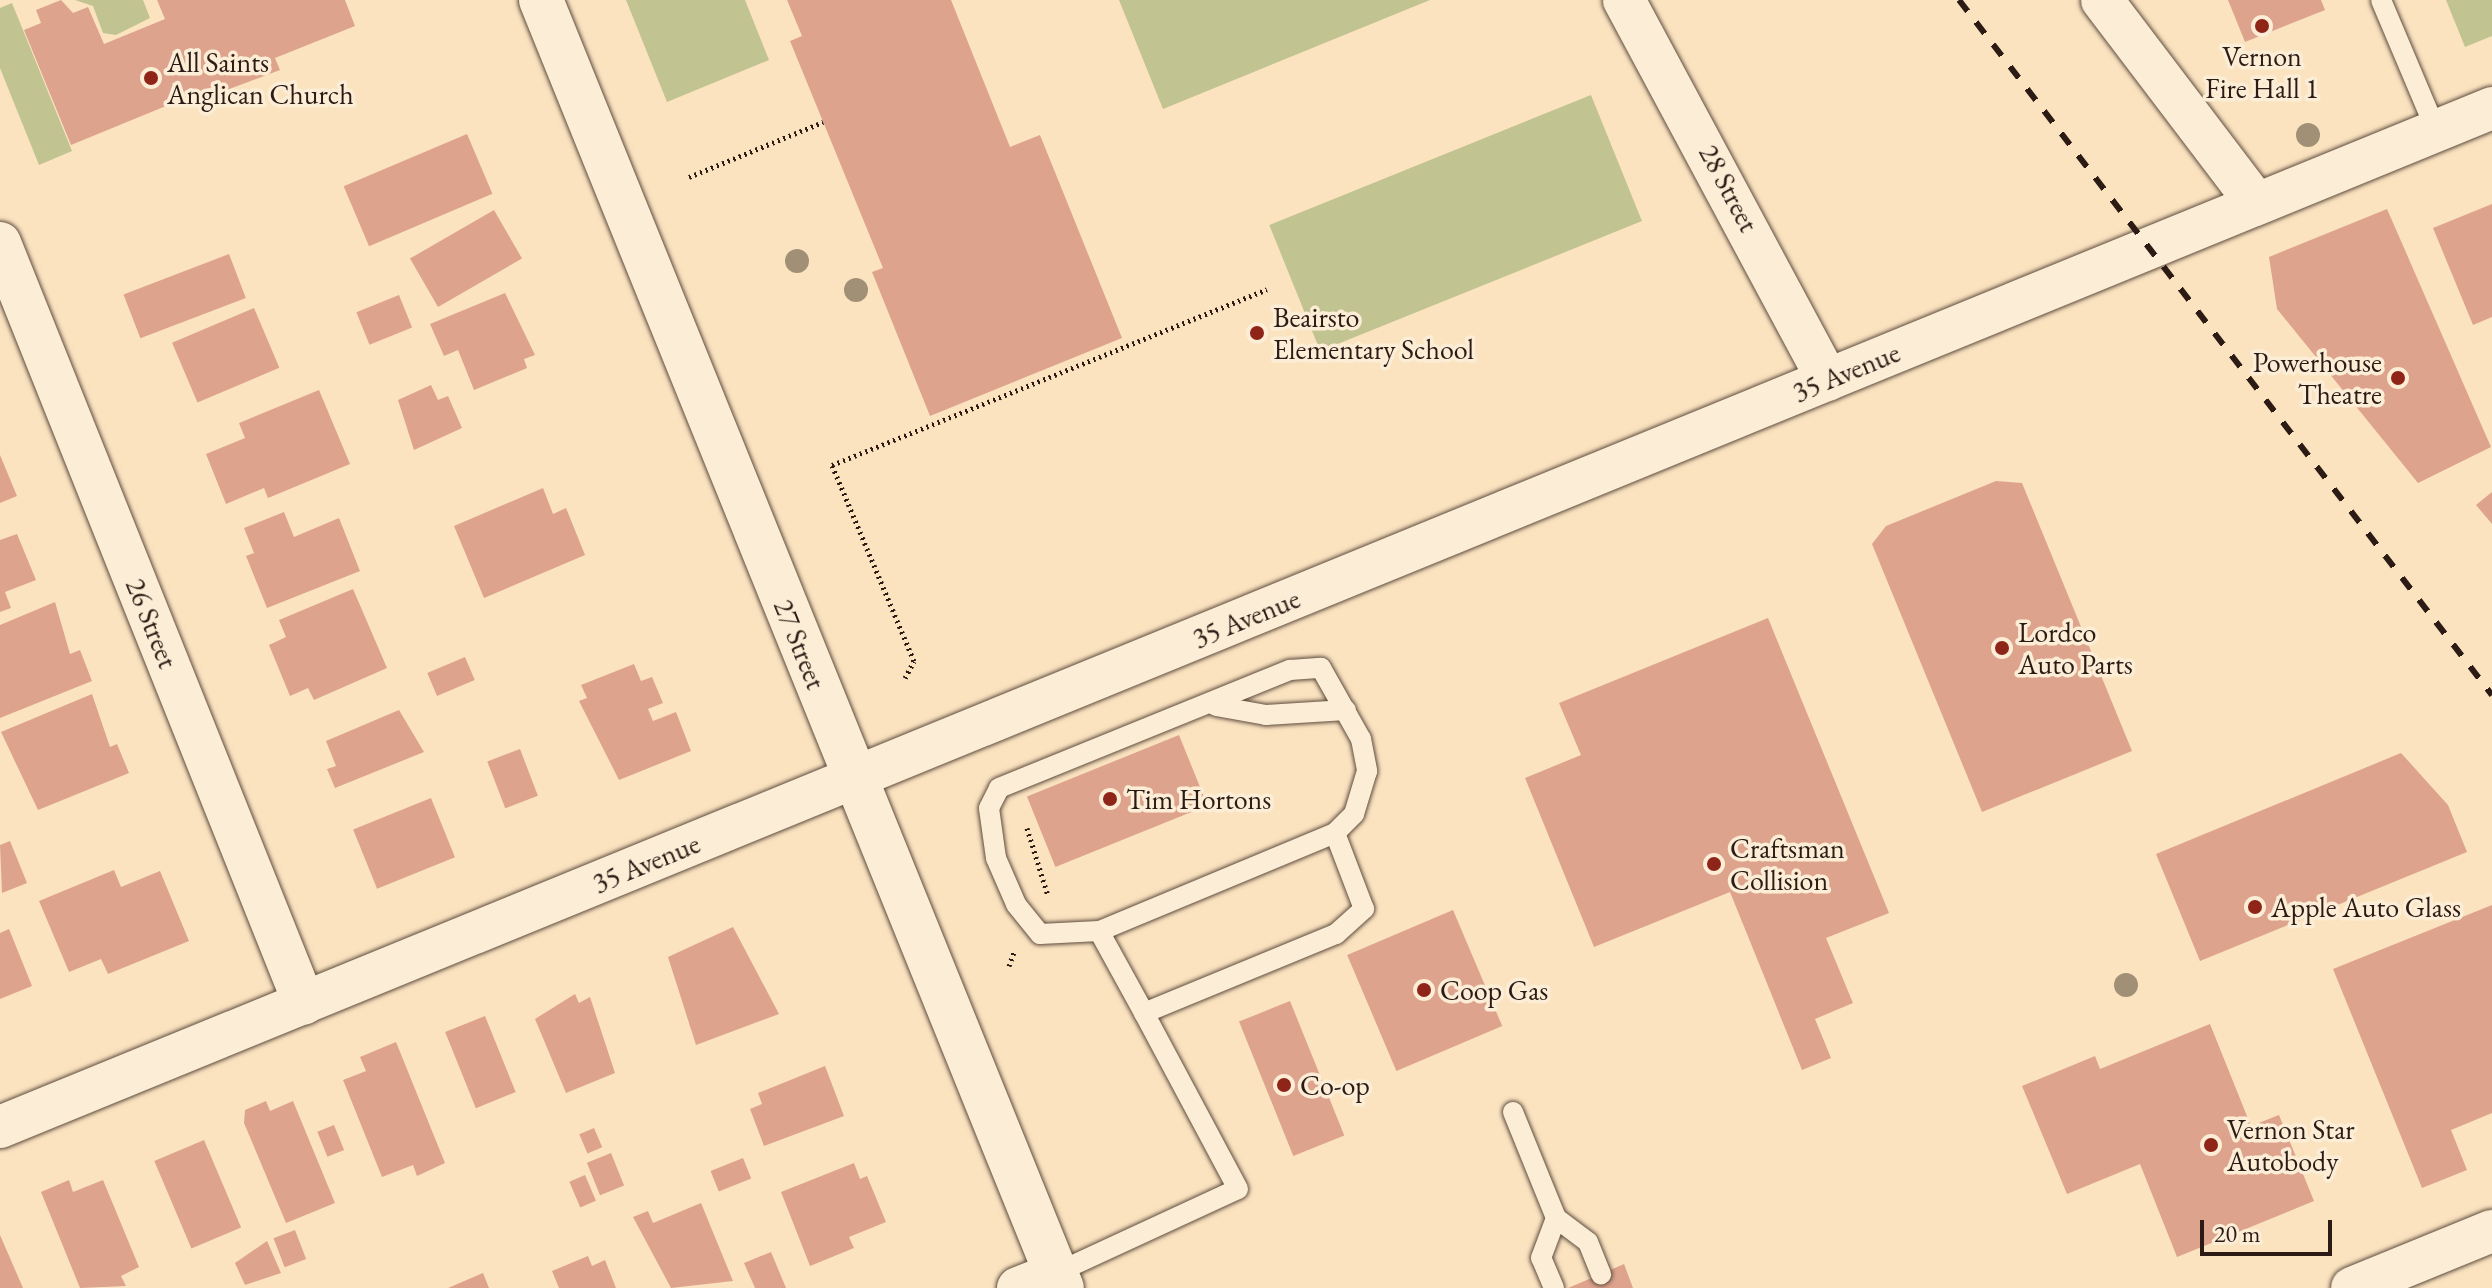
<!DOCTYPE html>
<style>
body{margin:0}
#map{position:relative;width:2492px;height:1288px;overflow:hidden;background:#fbe3c0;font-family:"EB Garamond",serif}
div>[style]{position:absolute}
.green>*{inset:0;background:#c1c390;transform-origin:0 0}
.building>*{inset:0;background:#dea38c;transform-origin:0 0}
.path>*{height:5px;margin-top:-2.5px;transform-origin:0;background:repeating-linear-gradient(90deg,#2b1b14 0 2px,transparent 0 6px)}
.roads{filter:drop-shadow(0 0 2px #5f4d3f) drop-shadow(0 0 2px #5f4d3f)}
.service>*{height:20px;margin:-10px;padding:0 10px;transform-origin:10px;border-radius:10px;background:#fcedd6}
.minor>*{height:42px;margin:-21px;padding:0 21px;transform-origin:21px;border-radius:21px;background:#fcedd6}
.secondary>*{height:44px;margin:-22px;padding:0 22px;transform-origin:22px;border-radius:22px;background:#fcedd6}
.rail>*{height:6px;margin-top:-3px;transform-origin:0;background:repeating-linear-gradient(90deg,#2b1b14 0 14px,transparent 0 28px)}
.trees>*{width:24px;height:24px;margin:-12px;border-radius:50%;background:#a19076}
.dots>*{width:22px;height:22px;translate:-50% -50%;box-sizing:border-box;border:4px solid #fcedd6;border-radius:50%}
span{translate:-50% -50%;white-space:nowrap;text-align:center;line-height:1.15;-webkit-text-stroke:7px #fcedd6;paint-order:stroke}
.poi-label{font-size:28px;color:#2b1b14}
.left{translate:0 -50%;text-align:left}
.right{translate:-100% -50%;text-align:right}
.street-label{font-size:28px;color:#2b1b14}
.scale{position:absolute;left:2200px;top:1220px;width:132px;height:36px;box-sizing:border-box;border:4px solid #2b1b14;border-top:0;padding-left:10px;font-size:24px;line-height:28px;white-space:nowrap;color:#2b1b14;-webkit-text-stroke:6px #fcedd6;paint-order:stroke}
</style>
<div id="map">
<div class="green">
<div style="clip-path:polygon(75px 0,143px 0,150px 18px,116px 35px,103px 33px,93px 6px)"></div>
<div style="clip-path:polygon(626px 0,745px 0,769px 60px,667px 102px)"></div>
<div style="clip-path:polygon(1119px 0,1430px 0,1163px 109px)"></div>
<div style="clip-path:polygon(2446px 0,2492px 0,2492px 36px,2465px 47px)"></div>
<div style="clip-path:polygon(12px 3px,72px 151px,39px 165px,0 68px,0 8px)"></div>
<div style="left:1591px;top:95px;width:136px;height:347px;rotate:68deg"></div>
</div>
<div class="building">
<div style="clip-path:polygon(61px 0,73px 13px,88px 7px,104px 44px,165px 19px,157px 0,345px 0,355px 26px,275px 58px,280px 70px,224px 91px,217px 85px,71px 145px,24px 30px,41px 23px,36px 10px)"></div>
<div style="clip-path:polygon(787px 0,951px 0,1010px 147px,1040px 135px,1122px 338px,930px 416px,872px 272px,883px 268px,790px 41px,802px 36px)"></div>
<div style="clip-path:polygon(2228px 0,2321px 0,2325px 10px,2245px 42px)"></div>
<div style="left:467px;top:134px;width:65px;height:134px;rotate:67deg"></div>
<div style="clip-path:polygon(2492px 204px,2492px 317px,2473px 325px,2433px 228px)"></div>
<div style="clip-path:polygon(2387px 209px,2491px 447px,2418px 483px,2277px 309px,2269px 257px)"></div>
<div style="left:494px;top:210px;width:56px;height:97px;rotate:60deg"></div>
<div style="left:229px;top:254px;width:47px;height:113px;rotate:69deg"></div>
<div style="clip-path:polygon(505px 293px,535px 355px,524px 359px,527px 368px,474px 390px,458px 350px,444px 356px,430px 324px)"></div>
<div style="left:399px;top:295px;width:35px;height:46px;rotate:68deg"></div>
<div style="left:254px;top:308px;width:65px;height:89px;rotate:67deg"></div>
<div style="clip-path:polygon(431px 385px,438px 400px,448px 396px,462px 428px,414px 450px,398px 400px)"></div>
<div style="clip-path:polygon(319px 390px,350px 464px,268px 498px,264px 488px,226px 504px,206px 454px,245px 438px,239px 423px)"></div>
<div style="clip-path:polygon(0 455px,17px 496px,0 503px)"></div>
<div style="clip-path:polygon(1996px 481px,2022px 483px,2132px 751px,1982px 812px,1872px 544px,1886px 526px)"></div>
<div style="clip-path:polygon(543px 488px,553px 514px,566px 508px,585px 555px,484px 598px,454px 526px)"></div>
<div style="clip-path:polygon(2492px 492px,2492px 524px,2476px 505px)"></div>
<div style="clip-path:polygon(284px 512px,294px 537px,339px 518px,360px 571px,267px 608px,246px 556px,254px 553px,244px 528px)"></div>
<div style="clip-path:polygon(17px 534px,36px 580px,5px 592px,11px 608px,0 612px,0 540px)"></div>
<div style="clip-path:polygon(353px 589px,387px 668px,314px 700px,308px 688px,290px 696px,269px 645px,286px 637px,279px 620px)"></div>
<div style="clip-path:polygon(55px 602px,70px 654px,80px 650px,92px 681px,0 718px,0 625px)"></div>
<div style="clip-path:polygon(1768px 618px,1889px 913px,1826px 938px,1853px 1003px,1815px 1019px,1831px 1058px,1802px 1070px,1730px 892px,1594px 947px,1525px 778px,1581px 755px,1559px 703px)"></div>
<div style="left:465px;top:657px;width:25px;height:41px;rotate:67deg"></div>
<div style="clip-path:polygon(634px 664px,641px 681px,652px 677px,663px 703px,648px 709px,653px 721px,676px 712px,691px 751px,619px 780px,579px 701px,587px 698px,581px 685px)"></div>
<div style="clip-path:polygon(92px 694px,110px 747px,117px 744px,129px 773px,38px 810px,1px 732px)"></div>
<div style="clip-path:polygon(399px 710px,424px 752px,335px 788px,327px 769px,336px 766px,326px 741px)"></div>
<div style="left:1179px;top:735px;width:76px;height:164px;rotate:68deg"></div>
<div style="left:520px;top:749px;width:50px;height:35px;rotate:69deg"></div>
<div style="clip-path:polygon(2401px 753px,2448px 805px,2467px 852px,2200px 961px,2156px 854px)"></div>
<div style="left:431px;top:798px;width:64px;height:84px;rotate:68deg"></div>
<div style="clip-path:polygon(10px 841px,27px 883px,2px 893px,0 845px)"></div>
<div style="clip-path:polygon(114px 870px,121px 887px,160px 871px,189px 941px,108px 974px,101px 959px,69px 972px,39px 901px)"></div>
<div style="clip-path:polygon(2492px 905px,2492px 1113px,2451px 1130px,2467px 1170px,2422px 1188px,2333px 969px)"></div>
<div style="left:1453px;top:910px;width:126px;height:115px;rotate:67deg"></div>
<div style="clip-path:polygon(733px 927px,779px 1014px,696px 1045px,668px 957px)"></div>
<div style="clip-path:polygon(9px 929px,32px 986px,0 999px,0 933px)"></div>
<div style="clip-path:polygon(575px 994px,579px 1003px,590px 997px,615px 1073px,566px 1093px,535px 1019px)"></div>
<div style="left:1290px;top:1001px;width:145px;height:55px;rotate:68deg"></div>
<div style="left:485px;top:1016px;width:82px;height:43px;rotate:68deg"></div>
<div style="clip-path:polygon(2210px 1024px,2251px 1126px,2279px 1115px,2314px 1201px,2177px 1257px,2140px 1164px,2067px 1194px,2022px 1086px,2095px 1056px,2100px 1069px)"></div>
<div style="clip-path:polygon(396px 1042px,445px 1163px,417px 1176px,413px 1165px,382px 1177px,343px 1080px,366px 1071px,360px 1057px)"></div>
<div style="clip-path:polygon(825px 1066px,844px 1116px,764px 1146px,750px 1109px,762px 1104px,758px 1093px)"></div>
<div style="clip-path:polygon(266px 1101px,270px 1111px,293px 1101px,335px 1203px,286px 1223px,244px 1123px,245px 1110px)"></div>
<div style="left:334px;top:1125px;width:27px;height:18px;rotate:68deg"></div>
<div style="left:594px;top:1128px;width:21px;height:16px;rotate:67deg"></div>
<div style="left:204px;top:1140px;width:95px;height:54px;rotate:67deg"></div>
<div style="left:611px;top:1153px;width:35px;height:26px;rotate:68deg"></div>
<div style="left:743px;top:1158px;width:22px;height:35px;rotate:68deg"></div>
<div style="clip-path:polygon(854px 1163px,860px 1179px,867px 1176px,886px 1222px,849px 1237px,854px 1248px,810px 1266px,781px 1192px)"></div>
<div style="left:585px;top:1175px;width:28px;height:17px;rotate:67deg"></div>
<div style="clip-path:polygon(69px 1180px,73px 1192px,103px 1180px,139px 1267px,121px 1276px,126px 1286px,80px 1288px,41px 1192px)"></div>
<div style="clip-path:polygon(701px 1203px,733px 1281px,671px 1288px,633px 1217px,648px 1211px,653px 1223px)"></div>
<div style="left:295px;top:1230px;width:31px;height:23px;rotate:69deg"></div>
<div style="clip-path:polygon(0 1235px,23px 1288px,0 1288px)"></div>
<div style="clip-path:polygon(267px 1241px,281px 1273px,245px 1285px,235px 1263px)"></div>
<div style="clip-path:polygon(771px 1252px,786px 1288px,755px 1288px,744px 1263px)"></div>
<div style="clip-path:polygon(588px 1256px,592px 1266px,605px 1260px,616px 1288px,559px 1288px,552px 1271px)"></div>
<div style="clip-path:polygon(1624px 1264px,1633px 1288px,1568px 1288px,1601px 1274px)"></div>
<div style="clip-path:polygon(483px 1273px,489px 1288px,448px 1288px)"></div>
</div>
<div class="path">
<div style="left:689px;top:177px;width:145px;rotate:-22.3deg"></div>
<div style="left:905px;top:678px;width:19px;rotate:-62deg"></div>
<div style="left:914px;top:661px;width:212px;rotate:-112.7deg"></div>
<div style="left:832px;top:465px;width:469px;rotate:-22deg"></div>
<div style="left:1027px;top:828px;width:71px;rotate:72.8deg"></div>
<div style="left:1009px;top:966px;width:15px;rotate:-70deg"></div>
</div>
<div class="roads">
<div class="service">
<div style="left:2381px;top:0;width:141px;rotate:67.1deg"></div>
<div style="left:1216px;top:706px;width:51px;rotate:10.2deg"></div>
<div style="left:1266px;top:715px;width:80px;rotate:-3.6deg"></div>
<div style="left:1099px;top:931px;width:59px;rotate:177.1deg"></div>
<div style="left:1040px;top:934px;width:38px;rotate:-129deg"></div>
<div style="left:1016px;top:904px;width:50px;rotate:-113.5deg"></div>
<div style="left:996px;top:858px;width:50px;rotate:-98deg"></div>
<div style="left:989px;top:808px;width:22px;rotate:-63deg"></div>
<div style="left:999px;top:788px;width:314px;rotate:-22.1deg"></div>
<div style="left:1290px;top:670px;width:31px;rotate:-4deg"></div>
<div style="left:1321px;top:668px;width:81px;rotate:60.6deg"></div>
<div style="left:1361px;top:739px;width:33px;rotate:79deg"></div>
<div style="left:1367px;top:771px;width:45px;rotate:106.8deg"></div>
<div style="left:1354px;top:814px;width:27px;rotate:135deg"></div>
<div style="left:1513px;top:1112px;width:114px;rotate:67.9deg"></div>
<div style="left:1556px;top:1218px;width:40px;rotate:37deg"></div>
<div style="left:1588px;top:1242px;width:35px;rotate:68deg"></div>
<div style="left:1056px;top:1273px;width:200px;rotate:-24.8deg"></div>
<div style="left:1238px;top:1189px;width:200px;rotate:-118.1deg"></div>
<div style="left:1144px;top:1013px;width:208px;rotate:-22.4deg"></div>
<div style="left:1336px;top:934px;width:38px;rotate:-42deg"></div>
<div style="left:1364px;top:909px;width:81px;rotate:-110.9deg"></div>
<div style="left:1335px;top:833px;width:256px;rotate:157.4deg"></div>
<div style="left:1099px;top:931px;width:94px;rotate:61.2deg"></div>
<div style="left:1554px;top:1288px;width:33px;rotate:-113deg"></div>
<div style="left:1541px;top:1258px;width:43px;rotate:-69.4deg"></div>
</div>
<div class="minor">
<div style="left:1624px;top:0;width:431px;rotate:61.8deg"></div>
<div style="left:2102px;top:0;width:255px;rotate:52.8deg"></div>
<div style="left:0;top:243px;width:819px;rotate:68.2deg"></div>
<div style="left:0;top:1127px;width:2692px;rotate:-22.24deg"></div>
<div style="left:1018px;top:1288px;width:41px;rotate:-21.5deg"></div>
<div style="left:2352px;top:1288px;width:151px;rotate:-22.2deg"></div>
</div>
<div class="secondary">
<div style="left:541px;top:0;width:1389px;rotate:67.98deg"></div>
</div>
</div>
<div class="rail">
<div style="left:1959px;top:0;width:876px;rotate:52.52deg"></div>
</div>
<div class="trees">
<div style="left:2308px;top:135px"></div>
<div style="left:797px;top:261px"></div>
<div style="left:856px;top:290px"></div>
<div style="left:2126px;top:985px"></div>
</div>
<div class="dots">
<div style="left:2262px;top:26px;background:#8f2418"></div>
<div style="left:151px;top:78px;background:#8f2418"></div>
<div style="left:1257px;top:333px;background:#8f2418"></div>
<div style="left:2398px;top:378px;background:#8f2418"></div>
<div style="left:2002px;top:648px;background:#8f2418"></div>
<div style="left:1110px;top:799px;background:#8f2418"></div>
<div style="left:1714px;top:864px;background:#8f2418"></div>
<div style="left:2255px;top:907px;background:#8f2418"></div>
<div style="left:1424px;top:990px;background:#8f2418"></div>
<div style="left:1284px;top:1085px;background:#8f2418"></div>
<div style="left:2211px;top:1145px;background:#8f2418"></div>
</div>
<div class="poi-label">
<span style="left:2262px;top:72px">Vernon<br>Fire Hall 1</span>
<span class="left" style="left:167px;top:78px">All Saints<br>Anglican Church</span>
<span class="left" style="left:1273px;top:333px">Beairsto<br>Elementary School</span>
<span class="right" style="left:2382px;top:378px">Powerhouse<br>Theatre</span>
<span class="left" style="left:2018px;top:648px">Lordco<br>Auto Parts</span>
<span class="left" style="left:1126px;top:799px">Tim Hortons</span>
<span class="left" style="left:1730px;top:864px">Craftsman<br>Collision</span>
<span class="left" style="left:2271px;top:907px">Apple Auto Glass</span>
<span class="left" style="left:1440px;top:990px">Coop Gas</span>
<span class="left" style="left:1300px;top:1085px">Co-op</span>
<span class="left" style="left:2227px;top:1145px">Vernon Star<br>Autobody</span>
</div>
<div class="street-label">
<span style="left:1729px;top:188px;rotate:62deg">28 Street</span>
<span style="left:1846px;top:372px;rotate:-22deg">35 Avenue</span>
<span style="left:1246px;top:618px;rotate:-22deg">35 Avenue</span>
<span style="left:152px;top:623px;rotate:68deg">26 Street</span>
<span style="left:800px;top:644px;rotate:68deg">27 Street</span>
<span style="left:646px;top:863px;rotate:-22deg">35 Avenue</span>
</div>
<div class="scale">20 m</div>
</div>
